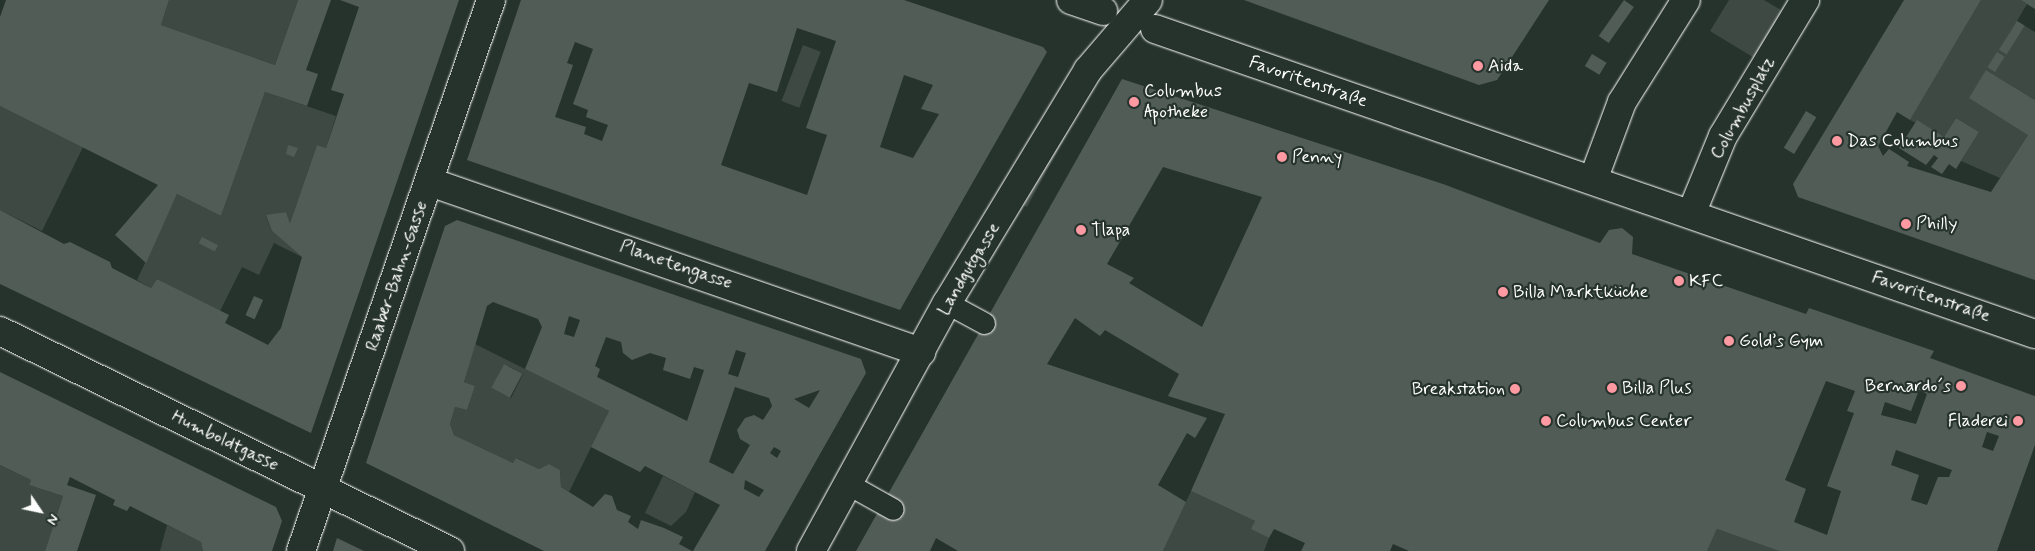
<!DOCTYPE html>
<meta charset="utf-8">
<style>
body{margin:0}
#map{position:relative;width:2035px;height:551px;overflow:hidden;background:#26332d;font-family:Mynerve,sans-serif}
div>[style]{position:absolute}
.green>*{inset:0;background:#3e4944;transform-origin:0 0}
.building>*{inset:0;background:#515c57;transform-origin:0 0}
.roads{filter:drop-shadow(0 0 1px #fff) drop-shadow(0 0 1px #fff)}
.service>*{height:21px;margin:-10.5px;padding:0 10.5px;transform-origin:10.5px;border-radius:10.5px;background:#26332d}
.pedestrian>*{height:28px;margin:-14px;padding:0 14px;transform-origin:14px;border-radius:14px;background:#26332d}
.minor>*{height:28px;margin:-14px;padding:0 14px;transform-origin:14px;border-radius:14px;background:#26332d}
.dots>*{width:14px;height:14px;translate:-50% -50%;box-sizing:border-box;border:2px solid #26332d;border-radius:50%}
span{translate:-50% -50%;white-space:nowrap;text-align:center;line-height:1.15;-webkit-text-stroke:4.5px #26332d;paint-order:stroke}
.poi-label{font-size:18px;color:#fff}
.left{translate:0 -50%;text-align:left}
.right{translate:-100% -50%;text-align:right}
.street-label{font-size:18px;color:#fff}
.north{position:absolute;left:15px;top:486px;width:50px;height:50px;-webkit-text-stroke:4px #26332d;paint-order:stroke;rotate:124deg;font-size:14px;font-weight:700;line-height:20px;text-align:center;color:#fff}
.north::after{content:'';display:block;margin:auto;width:18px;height:22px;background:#fff;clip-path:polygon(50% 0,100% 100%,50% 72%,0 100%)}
</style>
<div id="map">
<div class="green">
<div style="clip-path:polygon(169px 0,298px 0,275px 65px,161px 25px)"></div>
<div style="clip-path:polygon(1729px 0,1764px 0,1784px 12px,1756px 59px,1710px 31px)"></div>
<div style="clip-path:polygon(1981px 0,2021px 0,2027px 4px,2017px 21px,2035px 32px,2035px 100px,1986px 70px,2028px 135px,2000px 178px,1961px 161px,1979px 132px,1956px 118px,1944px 137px,1910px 120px)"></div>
<div style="left:803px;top:45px;width:19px;height:60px;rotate:21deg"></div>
<div style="clip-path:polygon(265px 92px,336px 116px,326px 148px,317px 145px,290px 223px,286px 212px,266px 216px,272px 231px,302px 257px,274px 243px,259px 275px,242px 267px,220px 311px,157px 279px,151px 288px,137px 280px,177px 194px,221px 216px)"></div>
<div style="clip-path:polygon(0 106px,83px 147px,42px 231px,0 210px)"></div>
<div style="clip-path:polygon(1061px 126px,1069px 130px,1027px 207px,1015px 199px)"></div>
<div style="clip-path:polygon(evenodd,475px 344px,609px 411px,569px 492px,561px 487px,560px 470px,549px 464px,539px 469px,517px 458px,513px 463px,454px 435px,450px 424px,455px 407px,467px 410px,475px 386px,464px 382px,475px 344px,504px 364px,523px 374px,511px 398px,492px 388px,504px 364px)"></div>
<div style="clip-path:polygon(0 465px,31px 480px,29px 485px,63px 496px,45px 551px,0 551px)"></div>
<div style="clip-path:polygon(663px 476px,695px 492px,686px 512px,671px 526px,645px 513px)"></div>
<div style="clip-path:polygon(1191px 491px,1255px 521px,1252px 529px,1269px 538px,1264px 551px,1163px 551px)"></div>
<div style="clip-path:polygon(167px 525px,201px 542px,203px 551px,160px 551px)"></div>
<div style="clip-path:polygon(1717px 529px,1779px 551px,1707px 551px)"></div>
</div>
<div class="building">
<div style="clip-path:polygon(6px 0,169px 0,161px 25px,275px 65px,298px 0,331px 0,306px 70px,318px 74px,307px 106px,265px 92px,221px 216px,177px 194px,146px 263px,115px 235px,158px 185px,0 106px,0 17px)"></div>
<div style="clip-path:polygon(340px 0,459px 0,311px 433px,0 284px,0 210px,64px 244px,70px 242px,110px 262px,112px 268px,151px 288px,157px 279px,229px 315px,225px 323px,268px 345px,281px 328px,302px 257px,272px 231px,266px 215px,286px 212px,290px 223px,317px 145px,326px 148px,344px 94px,331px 90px,359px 7px)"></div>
<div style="clip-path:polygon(evenodd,521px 0,904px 0,1043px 47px,1047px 52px,900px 310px,467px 160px,521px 0,797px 28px,836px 41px,806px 128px,827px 135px,807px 195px,721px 165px,749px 83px,777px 92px,797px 28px,521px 0,575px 42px,593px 49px,573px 104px,588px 110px,586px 117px,608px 125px,602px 141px,584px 134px,586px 127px,555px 117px,573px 65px,567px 63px,575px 42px,521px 0,904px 75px,933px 85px,921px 109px,939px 114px,913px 158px,880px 147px,904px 75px)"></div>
<div style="clip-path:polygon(1244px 0,1549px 0,1497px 80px,1479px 85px)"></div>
<div style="left:1624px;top:0;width:12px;height:44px;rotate:35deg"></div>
<div style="clip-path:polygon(1904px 0,1981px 0,1910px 120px,1897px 112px,1878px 146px,1883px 156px,1889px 149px,1909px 162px,1907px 166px,1991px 192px,2028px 135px,1969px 98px,1986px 70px,2035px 100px,2035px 280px,1798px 197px,1793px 184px)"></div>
<div style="clip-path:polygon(2021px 0,2035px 0,2035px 9px,2027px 4px)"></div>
<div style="left:2017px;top:21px;width:9px;height:34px;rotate:32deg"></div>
<div style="left:1997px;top:52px;width:9px;height:18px;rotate:32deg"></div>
<div style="left:1592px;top:54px;width:17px;height:14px;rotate:31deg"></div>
<div style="clip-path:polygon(evenodd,1122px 79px,1443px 184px,1600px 243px,1609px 230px,1622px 228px,1633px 237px,1632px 254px,1806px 314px,1809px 308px,1934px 351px,1930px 358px,2035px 396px,2035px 445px,1997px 551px,1779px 551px,1717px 529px,1707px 551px,1409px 551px,1393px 544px,1390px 551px,1301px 551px,1305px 543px,1274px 529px,1269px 538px,1251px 529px,1255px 521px,1191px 491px,1225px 414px,1168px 396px,1179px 374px,1105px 330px,1100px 336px,1075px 318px,1047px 364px,1207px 418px,1195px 438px,1187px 433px,1158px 485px,1186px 502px,1163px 551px,958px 551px,936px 538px,930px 551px,856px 551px,1122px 79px,1163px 167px,1262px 197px,1202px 327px,1129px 283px,1134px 278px,1107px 264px,1163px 167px,1122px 79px,1826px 381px,1855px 391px,1847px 411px,1854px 413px,1827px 486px,1841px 491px,1827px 535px,1794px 522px,1806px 489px,1785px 480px,1826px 381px,1122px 79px,1919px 390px,1927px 394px,1916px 424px,1881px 415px,1885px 402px,1911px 411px,1919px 390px,1122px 79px,1987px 432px,1999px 436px,1993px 451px,1982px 447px,1987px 432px,1122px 79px,1896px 450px,1952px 470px,1949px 477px,1938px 477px,1927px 505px,1911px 500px,1919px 475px,1891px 465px,1896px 450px)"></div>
<div style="left:1806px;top:111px;width:12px;height:43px;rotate:31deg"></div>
<div style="clip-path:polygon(1956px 118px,1979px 132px,1956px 169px,1949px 164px,1942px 174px,1931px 167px,1938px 158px,1934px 155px,1926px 165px,1899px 148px,1917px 120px,1944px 137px)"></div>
<div style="clip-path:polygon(288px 145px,298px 148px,294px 157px,286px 154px)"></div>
<div style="clip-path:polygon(evenodd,457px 220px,861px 359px,866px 373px,765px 551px,693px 551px,720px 505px,645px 466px,640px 472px,591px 447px,609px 411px,525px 369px,542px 327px,538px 319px,493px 302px,487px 306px,464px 382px,475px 386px,467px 410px,455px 407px,450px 424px,454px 435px,513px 463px,516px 458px,539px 469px,549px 464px,560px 470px,561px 487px,593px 507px,605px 494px,612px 496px,617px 510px,631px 516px,628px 522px,638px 529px,641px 520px,664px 528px,683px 537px,679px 544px,692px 551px,544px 551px,366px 463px,445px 226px,457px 220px,569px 316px,580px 320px,574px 337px,564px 334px,569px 316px,457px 220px,606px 337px,621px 342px,623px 353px,632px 360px,650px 353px,666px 358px,663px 370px,690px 379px,694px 367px,704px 370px,687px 421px,597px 377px,600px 369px,595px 366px,606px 337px,457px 220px,736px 350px,746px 353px,738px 377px,728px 374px,736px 350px,457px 220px,735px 387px,769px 398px,772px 406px,763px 420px,754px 415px,745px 418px,737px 430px,740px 439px,750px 445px,733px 474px,709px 462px,735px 387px,457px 220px,820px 390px,809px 408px,794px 399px,820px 390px,457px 220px,774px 447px,781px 451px,777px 458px,770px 453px,774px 447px,457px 220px,745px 480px,764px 490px,759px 497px,744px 489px,745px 480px)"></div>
<div style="left:202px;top:237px;width:18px;height:7px;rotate:27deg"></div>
<div style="left:254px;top:296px;width:10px;height:21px;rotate:24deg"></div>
<div style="left:504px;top:364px;width:21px;height:27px;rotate:28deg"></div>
<div style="clip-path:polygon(0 372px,276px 507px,282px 521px,272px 551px,203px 551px,201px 542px,130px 506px,127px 511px,113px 505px,115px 500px,70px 477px,67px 485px,96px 495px,77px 551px,45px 551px,63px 496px,29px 485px,31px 480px,0 465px)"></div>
<div style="clip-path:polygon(337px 538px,364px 551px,333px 551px)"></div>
</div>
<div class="roads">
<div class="service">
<div style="left:947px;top:303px;width:42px;rotate:28.4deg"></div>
<div style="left:848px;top:484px;width:51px;rotate:29.1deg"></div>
</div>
<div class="pedestrian">
<div style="left:1071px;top:0;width:34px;rotate:19deg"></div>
<div style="left:1155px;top:29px;width:931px;rotate:19.12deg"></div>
<div style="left:1593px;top:180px;width:83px;rotate:-69.6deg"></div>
<div style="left:1622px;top:102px;width:120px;rotate:-57.9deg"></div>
<div style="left:1691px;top:214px;width:84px;rotate:-67.7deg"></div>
<div style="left:1723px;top:136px;width:159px;rotate:-58.9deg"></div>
</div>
<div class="minor">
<div style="left:430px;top:182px;width:520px;rotate:19.1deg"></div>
<div style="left:0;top:331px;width:501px;rotate:26.05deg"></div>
<div style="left:301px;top:551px;width:583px;rotate:-70.97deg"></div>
<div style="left:811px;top:551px;width:283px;rotate:-61.3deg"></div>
<div style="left:947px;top:303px;width:272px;rotate:-58.8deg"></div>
<div style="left:1088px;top:70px;width:92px;rotate:-49.4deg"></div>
</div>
</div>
<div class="dots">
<div style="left:1478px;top:66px;background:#ff9aa2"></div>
<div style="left:1134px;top:102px;background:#ff9aa2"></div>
<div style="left:1837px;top:141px;background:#ff9aa2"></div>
<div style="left:1282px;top:157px;background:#ff9aa2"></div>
<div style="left:1906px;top:224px;background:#ff9aa2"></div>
<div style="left:1081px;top:230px;background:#ff9aa2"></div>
<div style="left:1679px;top:281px;background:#ff9aa2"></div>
<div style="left:1503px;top:292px;background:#ff9aa2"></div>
<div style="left:1729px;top:341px;background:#ff9aa2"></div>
<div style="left:1961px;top:386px;background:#ff9aa2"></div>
<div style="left:1612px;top:388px;background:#ff9aa2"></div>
<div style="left:1515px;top:389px;background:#ff9aa2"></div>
<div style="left:1546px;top:421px;background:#ff9aa2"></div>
<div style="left:2018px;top:421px;background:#ff9aa2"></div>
</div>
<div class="poi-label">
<span class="left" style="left:1488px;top:66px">Aida</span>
<span class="left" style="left:1144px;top:102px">Columbus<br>Apotheke</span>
<span class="left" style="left:1847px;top:141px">Das Columbus</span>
<span class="left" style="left:1292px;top:157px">Penny</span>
<span class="left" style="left:1916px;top:224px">Philly</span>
<span class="left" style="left:1091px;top:230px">Tlapa</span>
<span class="left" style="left:1689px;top:281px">KFC</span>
<span class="left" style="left:1513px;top:292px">Billa Marktküche</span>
<span class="left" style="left:1739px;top:341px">Gold’s Gym</span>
<span class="right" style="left:1951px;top:386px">Bernardo´s</span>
<span class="left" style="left:1622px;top:388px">Billa Plus</span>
<span class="right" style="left:1505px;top:389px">Breakstation</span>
<span class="left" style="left:1556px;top:421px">Columbus Center</span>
<span class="right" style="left:2008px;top:421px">Fladerei</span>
</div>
<div class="street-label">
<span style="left:1308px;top:82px;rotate:19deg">Favoritenstraße</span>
<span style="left:1743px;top:108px;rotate:-61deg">Columbusplatz</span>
<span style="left:676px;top:265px;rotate:19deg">Planetengasse</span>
<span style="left:969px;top:269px;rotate:-59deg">Landgutgasse</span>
<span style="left:397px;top:276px;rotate:-71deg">Raaber-Bahn-Gasse</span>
<span style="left:1931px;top:297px;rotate:19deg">Favoritenstraße</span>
<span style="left:225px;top:441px;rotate:26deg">Humboldtgasse</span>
</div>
<div class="north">N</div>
</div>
